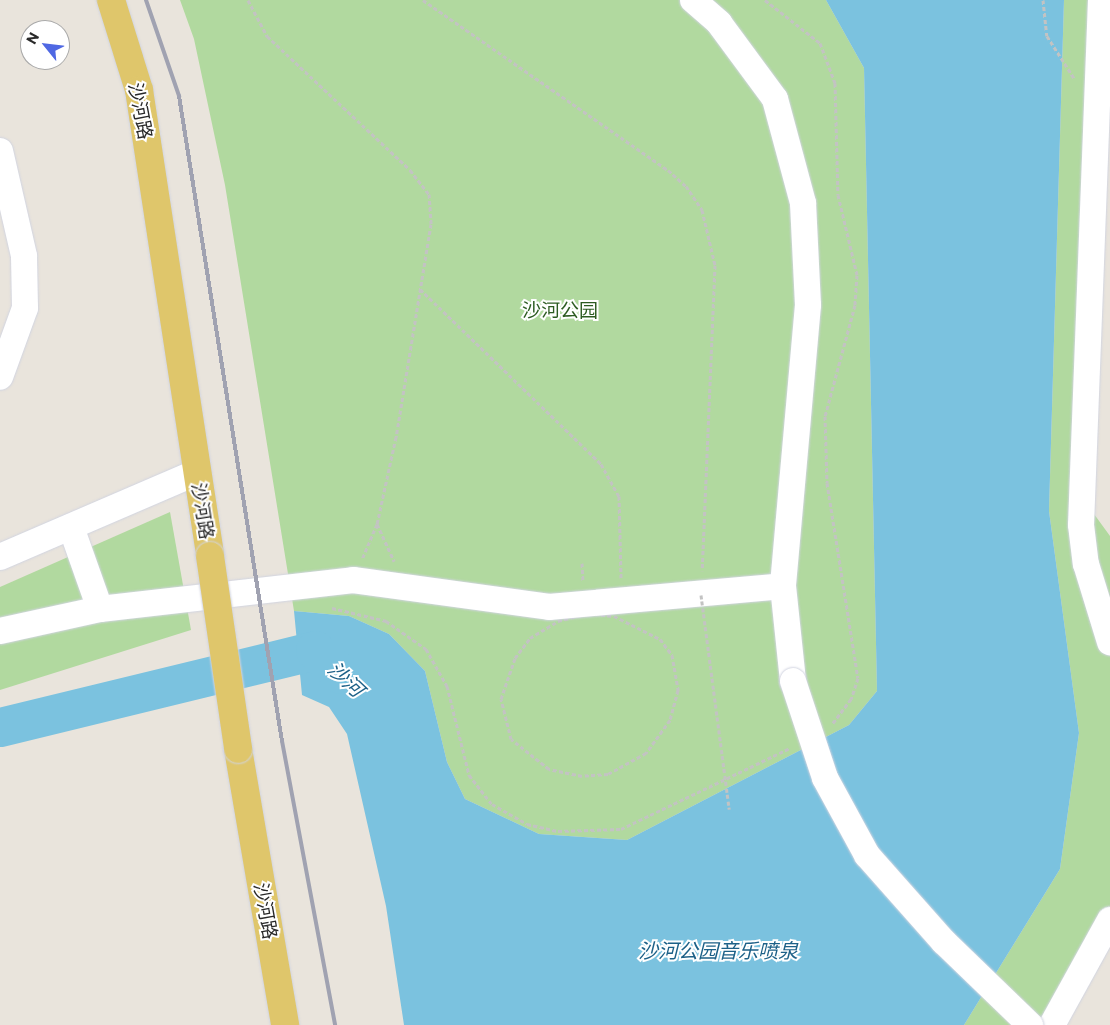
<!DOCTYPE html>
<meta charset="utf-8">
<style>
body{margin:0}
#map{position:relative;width:1110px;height:1025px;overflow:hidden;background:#e9e4dc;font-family:Commissioner,"Noto Sans SC",sans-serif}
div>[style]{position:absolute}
.green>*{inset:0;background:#b1d99f}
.water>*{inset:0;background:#7bc2df}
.river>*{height:39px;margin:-19.5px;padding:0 19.5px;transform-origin:19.5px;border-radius:19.5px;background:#7bc2df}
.path>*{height:3px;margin-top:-1.5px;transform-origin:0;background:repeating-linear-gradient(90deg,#c3c3c3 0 4px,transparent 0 6.5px)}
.roads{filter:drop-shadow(0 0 1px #d1d4e0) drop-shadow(0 0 1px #d1d4e0)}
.minor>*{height:26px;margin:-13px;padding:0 13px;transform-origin:13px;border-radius:13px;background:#fff}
.major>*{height:28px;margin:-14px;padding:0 14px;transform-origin:14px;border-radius:14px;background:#dfc66b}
.rail>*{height:4px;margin:-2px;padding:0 2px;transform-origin:2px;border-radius:2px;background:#a0a2b1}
.path-bridge>*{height:3px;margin-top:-1.5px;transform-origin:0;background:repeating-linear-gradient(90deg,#c3c3c3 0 4px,transparent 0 6.5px)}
.bridges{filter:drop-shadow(0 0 1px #d1d4e0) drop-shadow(0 0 1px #d1d4e0)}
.minor-bridge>*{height:26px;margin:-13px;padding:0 13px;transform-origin:13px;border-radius:13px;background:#fff}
.major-bridge>*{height:28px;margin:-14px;padding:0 14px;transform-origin:14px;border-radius:14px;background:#dfc66b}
span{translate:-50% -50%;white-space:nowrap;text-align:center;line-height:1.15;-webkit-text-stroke:4px #fff;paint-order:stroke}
.street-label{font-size:19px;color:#292929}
.park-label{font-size:19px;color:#2d5c22}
.water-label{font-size:20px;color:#1d6188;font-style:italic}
.north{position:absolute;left:20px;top:20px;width:50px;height:50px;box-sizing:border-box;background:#fff;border:1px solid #a9a9a9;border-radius:50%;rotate:299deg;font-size:14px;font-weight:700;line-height:20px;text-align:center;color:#292929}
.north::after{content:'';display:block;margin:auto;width:18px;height:22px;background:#4f68e3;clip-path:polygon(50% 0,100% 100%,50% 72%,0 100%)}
</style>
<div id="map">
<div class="green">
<div style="clip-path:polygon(180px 0,826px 0,864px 68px,877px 691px,849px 725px,627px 840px,539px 834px,465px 799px,447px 762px,425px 671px,389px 634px,349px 616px,294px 611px,225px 185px,194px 39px)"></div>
<div style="clip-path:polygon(1064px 0,1110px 0,1094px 514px,1110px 536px,1110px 913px,1043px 1025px,964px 1025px,1060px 869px,1079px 733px,1049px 511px)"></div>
<div style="clip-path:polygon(170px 512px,191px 630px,0 690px,0 587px)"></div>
</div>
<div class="water">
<div style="clip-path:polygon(826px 0,1064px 0,1049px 511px,1079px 733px,1060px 869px,964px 1025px,404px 1025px,386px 906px,347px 734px,329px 707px,302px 695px,294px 611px,349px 616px,389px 634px,425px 671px,447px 762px,465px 799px,539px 834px,627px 840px,849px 725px,877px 691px,864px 68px)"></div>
</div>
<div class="river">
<div style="left:0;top:727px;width:324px;rotate:-13.7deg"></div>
<div style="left:315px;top:650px;width:35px;rotate:43deg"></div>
</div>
<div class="path">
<div style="left:248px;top:0;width:41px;rotate:62.2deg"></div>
<div style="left:267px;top:36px;width:196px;rotate:43.1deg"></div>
<div style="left:410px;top:170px;width:31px;rotate:52deg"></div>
<div style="left:429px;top:194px;width:30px;rotate:86deg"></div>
<div style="left:431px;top:224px;width:216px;rotate:99.3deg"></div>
<div style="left:396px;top:437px;width:89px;rotate:102.3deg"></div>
<div style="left:377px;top:524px;width:38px;rotate:113deg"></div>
<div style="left:423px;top:0;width:298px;rotate:34.8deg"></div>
<div style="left:668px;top:170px;width:24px;rotate:42deg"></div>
<div style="left:686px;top:186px;width:29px;rotate:56deg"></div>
<div style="left:702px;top:210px;width:57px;rotate:76.7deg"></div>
<div style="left:715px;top:265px;width:306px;rotate:92.4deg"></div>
<div style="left:765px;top:0;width:70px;rotate:38deg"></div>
<div style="left:820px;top:43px;width:43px;rotate:69.4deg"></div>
<div style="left:835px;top:83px;width:112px;rotate:88.5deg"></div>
<div style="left:838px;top:195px;width:82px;rotate:76.6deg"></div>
<div style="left:857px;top:275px;width:30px;rotate:94deg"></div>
<div style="left:855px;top:305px;width:115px;rotate:105.1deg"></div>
<div style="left:825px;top:416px;width:67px;rotate:88.3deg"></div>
<div style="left:827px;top:483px;width:197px;rotate:81deg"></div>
<div style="left:858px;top:678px;width:22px;rotate:108deg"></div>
<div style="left:851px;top:699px;width:31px;rotate:127deg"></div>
<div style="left:1043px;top:0;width:36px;rotate:84deg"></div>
<div style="left:1047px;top:36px;width:50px;rotate:57.3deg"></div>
<div style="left:420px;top:289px;width:252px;rotate:44deg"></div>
<div style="left:601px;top:464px;width:37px;rotate:61deg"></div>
<div style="left:619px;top:496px;width:82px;rotate:88.6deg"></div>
<div style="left:377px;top:524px;width:41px;rotate:65.3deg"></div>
<div style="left:582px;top:563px;width:18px;rotate:87deg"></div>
<div style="left:332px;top:608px;width:56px;rotate:13.5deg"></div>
<div style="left:386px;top:621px;width:49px;rotate:35deg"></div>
<div style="left:426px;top:649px;width:43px;rotate:60.4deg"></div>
<div style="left:447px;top:686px;width:92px;rotate:76.1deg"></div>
<div style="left:469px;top:775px;width:37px;rotate:52deg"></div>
<div style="left:492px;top:804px;width:40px;rotate:29.7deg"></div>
<div style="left:527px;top:824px;width:32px;rotate:13deg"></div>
<div style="left:558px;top:831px;width:63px;rotate:-1.8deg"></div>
<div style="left:621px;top:829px;width:187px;rotate:-25.6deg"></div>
<div style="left:588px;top:613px;width:26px;rotate:7deg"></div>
<div style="left:614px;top:616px;width:51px;rotate:26.6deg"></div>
<div style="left:660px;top:639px;width:20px;rotate:53deg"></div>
<div style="left:672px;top:655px;width:36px;rotate:80deg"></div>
<div style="left:678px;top:690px;width:31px;rotate:105deg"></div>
<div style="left:670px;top:720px;width:41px;rotate:126deg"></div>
<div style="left:646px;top:753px;width:43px;rotate:151.1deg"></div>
<div style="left:608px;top:774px;width:26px;rotate:176deg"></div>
<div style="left:582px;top:776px;width:34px;rotate:-168deg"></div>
<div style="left:549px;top:769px;width:48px;rotate:-141.7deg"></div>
<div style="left:511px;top:739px;width:41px;rotate:-104deg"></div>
<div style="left:501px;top:699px;width:43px;rotate:-71.1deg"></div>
<div style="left:515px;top:658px;width:25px;rotate:-53deg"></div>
<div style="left:530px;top:638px;width:33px;rotate:-31deg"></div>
<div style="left:558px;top:621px;width:31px;rotate:-15deg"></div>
</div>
<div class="roads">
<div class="minor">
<div style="left:693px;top:0;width:35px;rotate:41deg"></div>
<div style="left:719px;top:23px;width:94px;rotate:53.6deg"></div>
<div style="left:775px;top:99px;width:108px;rotate:74.9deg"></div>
<div style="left:803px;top:203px;width:102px;rotate:87.2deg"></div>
<div style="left:808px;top:305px;width:282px;rotate:95.1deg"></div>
<div style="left:783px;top:586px;width:96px;rotate:84deg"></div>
<div style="left:1101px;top:0;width:525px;rotate:92.18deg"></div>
<div style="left:1081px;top:525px;width:39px;rotate:83deg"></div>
<div style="left:1086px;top:564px;width:82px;rotate:72.9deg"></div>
<div style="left:0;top:151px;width:108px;rotate:77.1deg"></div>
<div style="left:24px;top:256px;width:52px;rotate:88.9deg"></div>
<div style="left:25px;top:308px;width:73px;rotate:109.9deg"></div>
<div style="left:71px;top:527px;width:87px;rotate:70.5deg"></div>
<div style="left:0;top:557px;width:215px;rotate:-23.3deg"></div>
<div style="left:0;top:631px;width:102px;rotate:-12.4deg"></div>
<div style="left:100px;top:609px;width:255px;rotate:-6.5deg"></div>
<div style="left:353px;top:580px;width:198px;rotate:7.8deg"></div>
<div style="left:549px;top:607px;width:235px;rotate:-5.1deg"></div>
<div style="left:1052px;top:1025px;width:120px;rotate:-61.1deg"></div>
</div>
<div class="major">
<div style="left:111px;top:0;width:94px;rotate:72.7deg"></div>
<div style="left:139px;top:90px;width:471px;rotate:81.3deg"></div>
<div style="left:238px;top:749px;width:280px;rotate:80.3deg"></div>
</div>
</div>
<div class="rail">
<div style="left:146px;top:0;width:102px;rotate:71deg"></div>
<div style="left:179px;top:96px;width:653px;rotate:80.93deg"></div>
<div style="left:282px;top:741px;width:289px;rotate:79.4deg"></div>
</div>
<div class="path-bridge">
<div style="left:701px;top:595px;width:216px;rotate:82.5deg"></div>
</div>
<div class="bridges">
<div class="minor-bridge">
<div style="left:793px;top:681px;width:102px;rotate:71.7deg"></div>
<div style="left:825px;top:778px;width:88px;rotate:61.4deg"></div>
<div style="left:867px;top:855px;width:116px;rotate:48.5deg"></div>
<div style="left:944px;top:942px;width:120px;rotate:44deg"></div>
</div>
<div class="major-bridge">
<div style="left:210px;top:556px;width:195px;rotate:81.7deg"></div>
</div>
</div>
<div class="street-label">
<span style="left:141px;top:111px;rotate:79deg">沙河路</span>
<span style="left:203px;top:511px;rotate:81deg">沙河路</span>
<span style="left:266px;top:911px;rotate:80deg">沙河路</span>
</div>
<div class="park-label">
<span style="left:560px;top:310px">沙河公园</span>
</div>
<div class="water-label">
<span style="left:346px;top:679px;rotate:43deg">沙河</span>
<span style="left:718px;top:950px">沙河公园音乐喷泉</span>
</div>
<div class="north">N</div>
</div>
